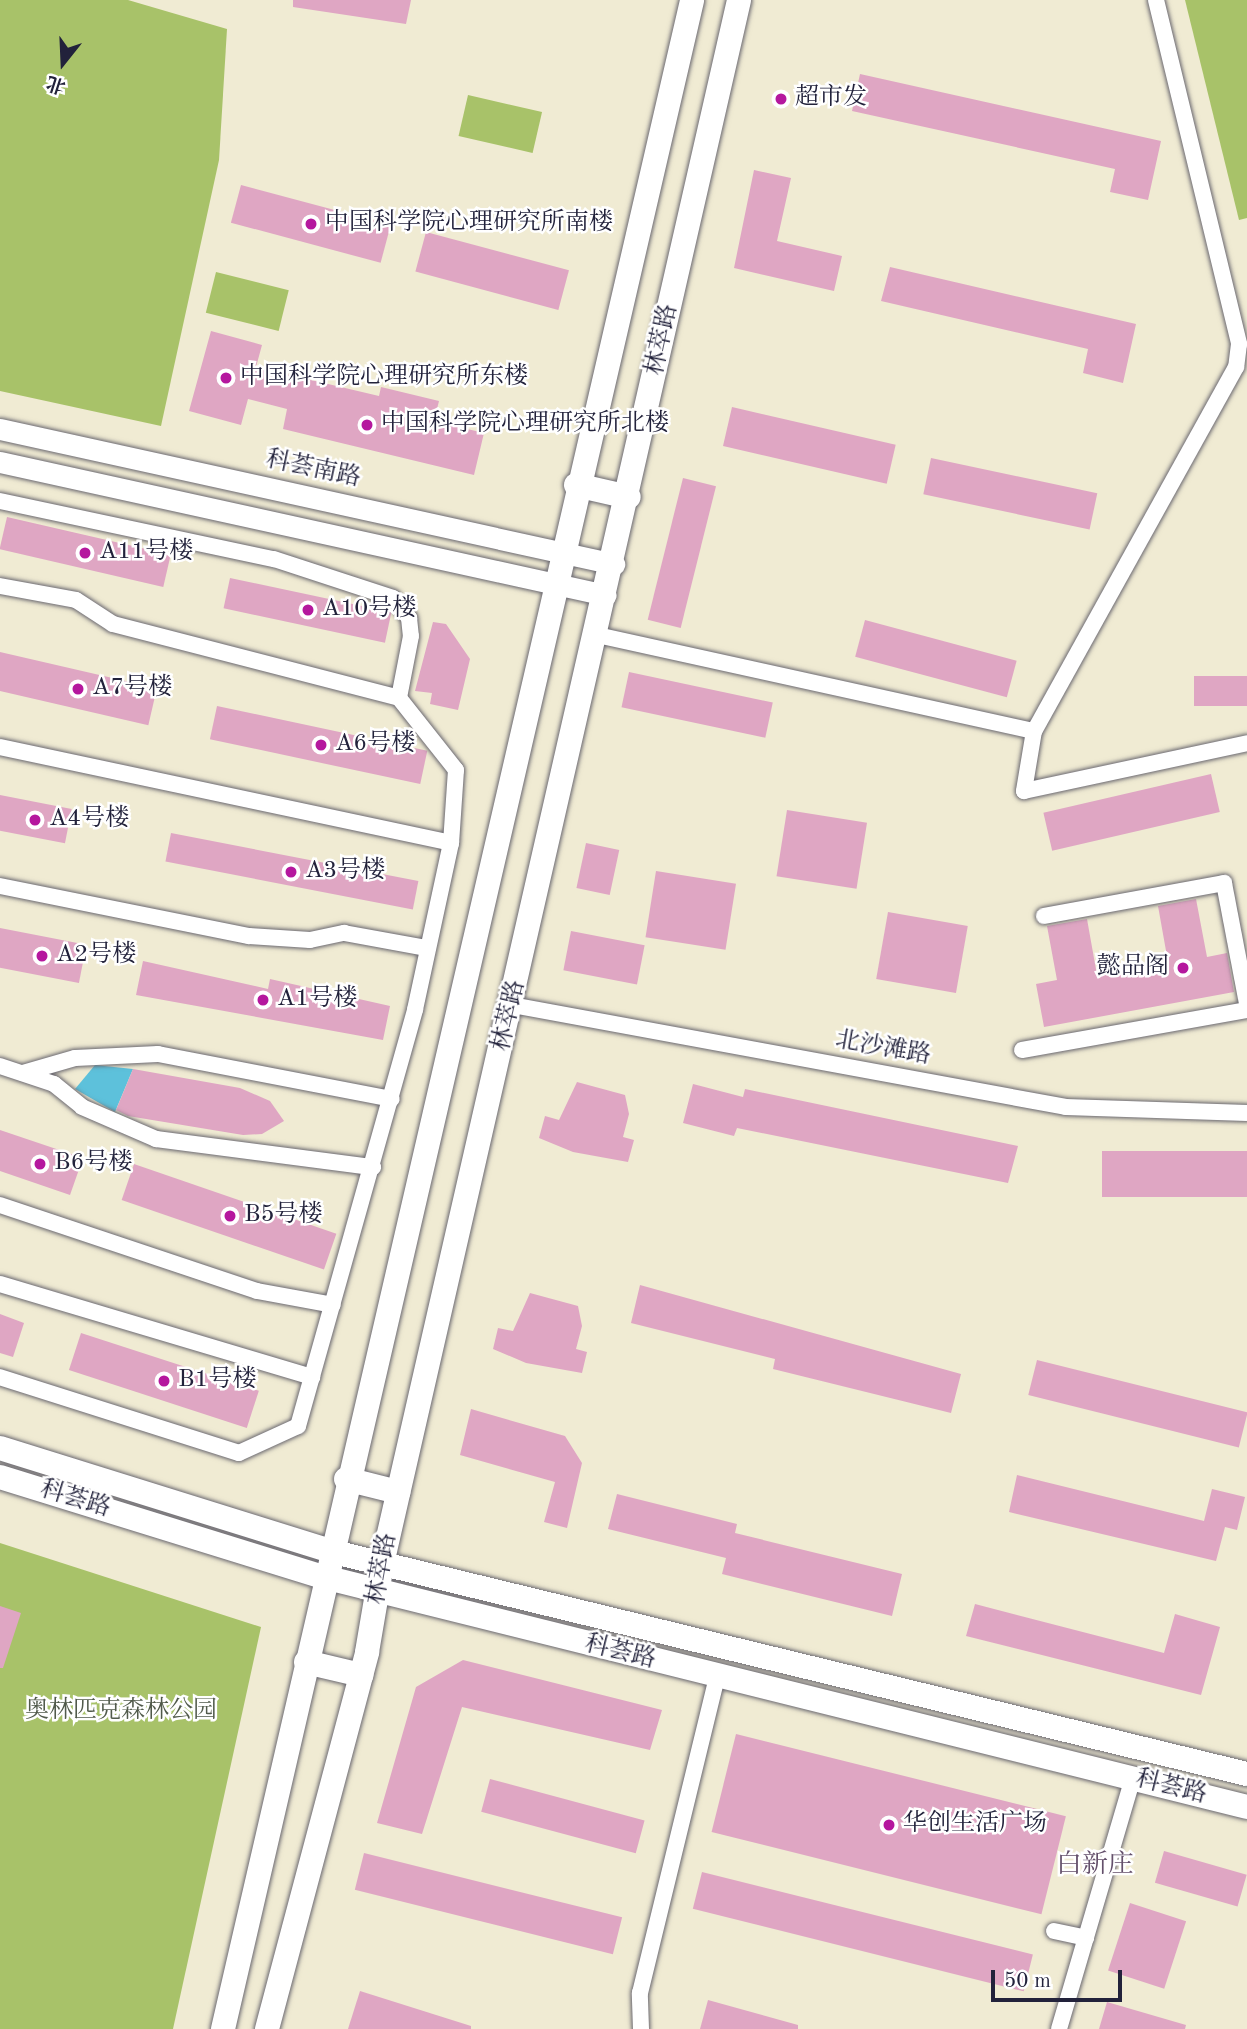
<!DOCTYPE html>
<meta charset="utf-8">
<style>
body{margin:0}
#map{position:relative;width:1247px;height:2029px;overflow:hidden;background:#f0ebd3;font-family:"Old Standard TT","Noto Serif SC",serif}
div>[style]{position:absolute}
.green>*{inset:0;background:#a8c269;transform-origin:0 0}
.water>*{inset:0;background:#5dc1db}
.building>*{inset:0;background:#dfa6c3;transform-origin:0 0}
.roads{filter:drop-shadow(0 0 2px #6a6870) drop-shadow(0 0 2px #6a6870)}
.street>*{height:16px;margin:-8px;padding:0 8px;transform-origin:8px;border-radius:8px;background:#fff}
.secondary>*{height:21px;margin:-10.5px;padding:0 10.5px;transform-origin:10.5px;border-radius:10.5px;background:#fff}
.primary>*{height:24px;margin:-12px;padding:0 12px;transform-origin:12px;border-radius:12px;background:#fff}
.dots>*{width:19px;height:19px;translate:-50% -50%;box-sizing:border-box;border:4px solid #fff;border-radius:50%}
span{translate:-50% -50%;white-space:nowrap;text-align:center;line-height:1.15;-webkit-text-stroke:5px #fff;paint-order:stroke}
.poi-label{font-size:24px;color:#22223b}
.left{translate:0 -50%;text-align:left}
.right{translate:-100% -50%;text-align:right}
.street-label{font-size:24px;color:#22223b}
.park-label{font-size:24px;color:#515a4b}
.neighbourhood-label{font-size:26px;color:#64506b}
.north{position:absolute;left:28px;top:28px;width:70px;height:70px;-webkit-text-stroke:5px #fff;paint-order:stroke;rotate:198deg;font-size:19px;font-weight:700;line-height:28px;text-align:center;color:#22223b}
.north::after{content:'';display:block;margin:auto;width:24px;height:32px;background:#22223b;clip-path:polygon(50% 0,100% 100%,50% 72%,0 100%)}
.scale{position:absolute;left:991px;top:1970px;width:131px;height:32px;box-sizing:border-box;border:4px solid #22223b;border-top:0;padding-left:9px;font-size:21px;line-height:24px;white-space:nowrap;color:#22223b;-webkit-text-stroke:5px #fff;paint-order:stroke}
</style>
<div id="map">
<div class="green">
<div style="clip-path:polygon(0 0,128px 0,227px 29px,219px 160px,161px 426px,0 391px)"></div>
<div style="clip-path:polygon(1185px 0,1247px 0,1247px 218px,1239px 220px)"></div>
<div style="left:468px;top:95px;width:76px;height:42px;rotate:13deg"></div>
<div style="left:216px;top:272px;width:75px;height:42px;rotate:14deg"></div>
<div style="clip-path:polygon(0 1543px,261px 1627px,173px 2029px,0 2029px)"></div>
</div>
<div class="water">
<div style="clip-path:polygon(95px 1065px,133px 1069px,115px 1112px,75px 1089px)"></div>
</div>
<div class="building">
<div style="clip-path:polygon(293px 0,411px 0,406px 24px,293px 7px)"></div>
<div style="clip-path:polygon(860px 74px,1161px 141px,1148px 200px,1110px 192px,1115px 169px,852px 111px)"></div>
<div style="clip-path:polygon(754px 170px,791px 178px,777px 241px,842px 256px,834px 291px,734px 268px)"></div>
<div style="left:241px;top:185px;width:155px;height:39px;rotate:15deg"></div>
<div style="left:426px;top:232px;width:148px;height:41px;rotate:15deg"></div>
<div style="clip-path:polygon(890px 267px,1136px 324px,1123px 383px,1083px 373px,1088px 349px,881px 301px)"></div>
<div style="clip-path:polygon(211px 331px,262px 345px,256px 367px,379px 396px,381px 387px,439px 401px,434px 421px,484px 433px,474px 475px,283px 429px,287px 409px,248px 399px,241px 425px,189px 411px)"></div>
<div style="left:732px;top:407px;width:168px;height:40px;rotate:13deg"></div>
<div style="left:931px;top:458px;width:170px;height:37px;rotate:12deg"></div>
<div style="left:683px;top:478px;width:34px;height:146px;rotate:14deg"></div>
<div style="left:7px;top:517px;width:168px;height:33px;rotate:13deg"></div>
<div style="left:230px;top:578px;width:165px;height:31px;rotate:12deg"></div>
<div style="left:865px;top:620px;width:157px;height:38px;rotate:15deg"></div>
<div style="clip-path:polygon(433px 622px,446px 624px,470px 659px,458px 710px,430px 704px,432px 693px,415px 691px)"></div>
<div style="left:0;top:652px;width:161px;height:38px;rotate:13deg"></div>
<div style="left:629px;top:672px;width:147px;height:36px;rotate:12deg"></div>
<div style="left:1247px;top:676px;width:30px;height:53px;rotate:90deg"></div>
<div style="left:217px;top:706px;width:215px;height:34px;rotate:12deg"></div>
<div style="left:1211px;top:774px;width:39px;height:172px;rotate:77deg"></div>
<div style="left:0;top:795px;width:73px;height:35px;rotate:11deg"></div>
<div style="left:787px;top:810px;width:81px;height:67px;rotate:9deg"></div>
<div style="left:171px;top:833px;width:252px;height:29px;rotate:11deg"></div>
<div style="left:586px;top:843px;width:34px;height:46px;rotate:12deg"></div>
<div style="left:656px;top:871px;width:81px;height:67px;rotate:9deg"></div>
<div style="clip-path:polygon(1196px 899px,1207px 957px,1227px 953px,1234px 992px,1044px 1027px,1036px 984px,1057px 980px,1047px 926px,1087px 919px,1097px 975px,1168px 962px,1158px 906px)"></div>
<div style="left:888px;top:912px;width:81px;height:68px;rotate:10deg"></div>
<div style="left:0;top:928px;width:88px;height:39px;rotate:11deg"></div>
<div style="left:571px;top:931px;width:75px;height:40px;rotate:11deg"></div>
<div style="clip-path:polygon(143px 961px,268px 989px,270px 979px,390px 1006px,383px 1040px,136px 995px)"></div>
<div style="clip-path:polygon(133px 1069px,240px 1088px,270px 1101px,284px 1121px,262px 1134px,243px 1135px,128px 1116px,116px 1110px)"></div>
<div style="clip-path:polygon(577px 1082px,625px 1095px,629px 1114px,623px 1137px,634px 1140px,628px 1162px,573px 1152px,539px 1138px,545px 1116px,559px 1120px)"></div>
<div style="clip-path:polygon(693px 1084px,743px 1097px,745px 1089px,1018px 1146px,1008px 1183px,737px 1128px,734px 1136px,683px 1123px)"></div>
<div style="clip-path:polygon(0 1130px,83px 1158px,70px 1195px,0 1171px)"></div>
<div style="left:1247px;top:1151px;width:46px;height:145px;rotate:90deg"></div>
<div style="left:134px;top:1164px;width:214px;height:38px;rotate:19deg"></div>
<div style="clip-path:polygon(640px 1285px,961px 1374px,951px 1413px,773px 1369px,775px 1359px,631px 1323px)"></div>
<div style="clip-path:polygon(530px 1293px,578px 1306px,582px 1326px,576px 1349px,587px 1352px,582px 1373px,526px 1363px,493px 1349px,498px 1328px,513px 1331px)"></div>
<div style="clip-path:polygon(0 1314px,24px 1323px,13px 1357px,0 1353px)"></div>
<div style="left:81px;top:1333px;width:187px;height:39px;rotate:18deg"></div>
<div style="left:1037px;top:1360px;width:217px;height:36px;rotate:14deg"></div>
<div style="clip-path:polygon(471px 1409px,565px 1436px,582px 1463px,567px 1528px,544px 1522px,555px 1482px,460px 1455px)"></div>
<div style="clip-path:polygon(1017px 1475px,1204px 1521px,1212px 1489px,1245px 1497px,1237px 1530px,1225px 1527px,1216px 1561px,1009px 1512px)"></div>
<div style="clip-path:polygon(617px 1494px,737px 1524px,735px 1533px,902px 1574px,892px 1616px,722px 1574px,726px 1558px,608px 1529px)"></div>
<div style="clip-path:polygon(975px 1604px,1164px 1653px,1175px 1614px,1220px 1627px,1201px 1695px,966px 1636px)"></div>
<div style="clip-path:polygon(0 1606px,21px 1613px,3px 1668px,0 1668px)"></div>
<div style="clip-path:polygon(463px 1660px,662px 1710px,650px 1750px,462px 1707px,422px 1834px,377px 1823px,416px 1687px)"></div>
<div style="left:736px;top:1734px;width:340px;height:101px;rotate:14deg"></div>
<div style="left:490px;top:1779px;width:160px;height:34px;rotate:15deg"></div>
<div style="left:1164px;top:1851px;width:86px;height:33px;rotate:16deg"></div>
<div style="left:364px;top:1853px;width:266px;height:38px;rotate:14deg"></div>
<div style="left:702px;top:1872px;width:341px;height:38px;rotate:14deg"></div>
<div style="left:1130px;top:1903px;width:59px;height:71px;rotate:18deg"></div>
<div style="clip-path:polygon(360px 1991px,471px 2026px,471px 2029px,348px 2029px)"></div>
<div style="clip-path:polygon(708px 2000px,798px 2025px,798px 2029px,700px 2029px)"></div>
<div style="clip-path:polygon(1107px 2002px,1186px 2025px,1185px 2029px,1099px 2029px)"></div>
</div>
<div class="roads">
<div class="street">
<div style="left:1156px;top:0;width:354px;rotate:76.4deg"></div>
<div style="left:1239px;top:344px;width:23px;rotate:97deg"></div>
<div style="left:1236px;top:367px;width:416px;rotate:119deg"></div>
<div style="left:1034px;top:731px;width:61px;rotate:99.5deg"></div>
<div style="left:1024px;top:791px;width:228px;rotate:-12.1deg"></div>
<div style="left:0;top:501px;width:280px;rotate:12deg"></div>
<div style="left:274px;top:559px;width:125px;rotate:18.1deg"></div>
<div style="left:393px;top:598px;width:26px;rotate:51deg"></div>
<div style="left:409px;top:618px;width:18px;rotate:84deg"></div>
<div style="left:411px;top:636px;width:63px;rotate:101deg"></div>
<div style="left:399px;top:698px;width:92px;rotate:51.6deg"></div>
<div style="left:456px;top:770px;width:73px;rotate:93.9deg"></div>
<div style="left:451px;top:843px;width:171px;rotate:102.2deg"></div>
<div style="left:415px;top:1010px;width:432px;rotate:105.7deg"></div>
<div style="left:298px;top:1426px;width:65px;rotate:155.4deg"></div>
<div style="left:239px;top:1453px;width:251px;rotate:-162.4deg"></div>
<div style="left:0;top:586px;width:77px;rotate:10.4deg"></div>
<div style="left:76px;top:600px;width:44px;rotate:33deg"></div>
<div style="left:113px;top:624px;width:295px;rotate:14.5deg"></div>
<div style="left:597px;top:635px;width:447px;rotate:12.4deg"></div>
<div style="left:0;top:747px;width:461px;rotate:12deg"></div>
<div style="left:0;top:886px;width:254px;rotate:11.4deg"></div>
<div style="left:249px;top:936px;width:61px;rotate:3.8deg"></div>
<div style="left:310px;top:940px;width:35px;rotate:-12deg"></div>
<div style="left:344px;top:933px;width:83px;rotate:10.4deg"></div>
<div style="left:1044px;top:916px;width:183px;rotate:-10.4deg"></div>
<div style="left:1224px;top:883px;width:123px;rotate:79.2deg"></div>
<div style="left:512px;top:1005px;width:563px;rotate:10.43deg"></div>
<div style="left:1066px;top:1107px;width:181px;rotate:1.9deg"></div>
<div style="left:1022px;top:1050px;width:229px;rotate:-10.1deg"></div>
<div style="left:0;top:1066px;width:57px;rotate:18.4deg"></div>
<div style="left:54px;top:1084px;width:36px;rotate:39deg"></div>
<div style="left:82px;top:1107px;width:81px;rotate:23.4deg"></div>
<div style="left:156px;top:1139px;width:219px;rotate:7.4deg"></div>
<div style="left:23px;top:1073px;width:54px;rotate:-16.1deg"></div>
<div style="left:75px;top:1058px;width:83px;rotate:-2.8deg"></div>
<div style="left:158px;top:1054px;width:238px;rotate:10.9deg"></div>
<div style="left:0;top:1205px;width:271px;rotate:18.5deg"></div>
<div style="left:257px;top:1291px;width:77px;rotate:10.4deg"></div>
<div style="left:0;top:1284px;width:326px;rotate:16.6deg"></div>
<div style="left:1054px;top:1931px;width:33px;rotate:12deg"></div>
<div style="left:641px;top:2029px;width:36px;rotate:-92deg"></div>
<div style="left:640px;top:1993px;width:324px;rotate:-76.3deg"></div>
<div style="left:1059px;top:2029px;width:262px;rotate:-73.6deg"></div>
</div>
<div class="secondary">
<div style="left:0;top:429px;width:629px;rotate:12.4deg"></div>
<div style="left:0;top:462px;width:620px;rotate:12.38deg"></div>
</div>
<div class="primary">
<div style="left:576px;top:485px;width:54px;rotate:12.8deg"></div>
<div style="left:0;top:1448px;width:346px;rotate:17.3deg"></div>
<div style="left:330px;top:1551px;width:944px;rotate:13.67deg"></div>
<div style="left:0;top:1477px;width:339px;rotate:17.2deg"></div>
<div style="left:324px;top:1577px;width:951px;rotate:13.99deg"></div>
<div style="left:346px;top:1479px;width:54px;rotate:14deg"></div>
<div style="left:306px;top:1662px;width:57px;rotate:13.3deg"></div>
<div style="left:223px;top:2029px;width:2082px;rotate:-76.98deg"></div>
<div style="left:267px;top:2029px;width:390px;rotate:-75.1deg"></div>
<div style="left:367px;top:1652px;width:89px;rotate:-80.3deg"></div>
<div style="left:382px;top:1564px;width:1604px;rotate:-77.14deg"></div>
</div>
</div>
<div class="dots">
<div style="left:781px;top:99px;background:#b5179e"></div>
<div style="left:311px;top:224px;background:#b5179e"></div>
<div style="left:226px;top:378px;background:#b5179e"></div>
<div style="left:367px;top:425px;background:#b5179e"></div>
<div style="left:85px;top:553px;background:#b5179e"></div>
<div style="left:308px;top:610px;background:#b5179e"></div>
<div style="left:78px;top:689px;background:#b5179e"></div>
<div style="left:321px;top:745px;background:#b5179e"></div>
<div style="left:35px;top:820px;background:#b5179e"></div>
<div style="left:291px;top:872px;background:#b5179e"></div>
<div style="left:42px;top:956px;background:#b5179e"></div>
<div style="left:1183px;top:968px;background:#b5179e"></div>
<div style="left:263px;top:1000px;background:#b5179e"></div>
<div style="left:40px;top:1164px;background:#b5179e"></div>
<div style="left:230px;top:1216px;background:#b5179e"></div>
<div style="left:164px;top:1381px;background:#b5179e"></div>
<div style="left:889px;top:1825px;background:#b5179e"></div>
</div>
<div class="poi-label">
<span class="left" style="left:795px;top:99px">超市发</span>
<span class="left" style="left:325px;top:224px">中国科学院心理研究所南楼</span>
<span class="left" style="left:240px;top:378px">中国科学院心理研究所东楼</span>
<span class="left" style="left:381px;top:425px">中国科学院心理研究所北楼</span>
<span class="left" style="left:99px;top:553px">A11号楼</span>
<span class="left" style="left:322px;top:610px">A10号楼</span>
<span class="left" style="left:92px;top:689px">A7号楼</span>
<span class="left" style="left:335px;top:745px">A6号楼</span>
<span class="left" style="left:49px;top:820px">A4号楼</span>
<span class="left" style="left:305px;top:872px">A3号楼</span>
<span class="left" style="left:56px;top:956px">A2号楼</span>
<span class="right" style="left:1169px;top:968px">懿品阁</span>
<span class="left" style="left:277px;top:1000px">A1号楼</span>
<span class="left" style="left:54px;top:1164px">B6号楼</span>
<span class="left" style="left:244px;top:1216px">B5号楼</span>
<span class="left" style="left:178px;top:1381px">B1号楼</span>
<span class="left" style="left:903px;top:1825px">华创生活广场</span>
</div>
<div class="street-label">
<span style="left:663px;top:340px;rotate:-78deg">林萃路</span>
<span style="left:313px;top:470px;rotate:12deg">科荟南路</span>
<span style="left:510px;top:1016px;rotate:-77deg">林萃路</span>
<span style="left:883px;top:1049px;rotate:10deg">北沙滩路</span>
<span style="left:75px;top:1500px;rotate:17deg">科荟路</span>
<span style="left:383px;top:1569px;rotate:-80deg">林萃路</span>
<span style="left:620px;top:1653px;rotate:14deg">科荟路</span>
<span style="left:1171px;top:1788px;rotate:14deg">科荟路</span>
</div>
<div class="park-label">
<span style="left:121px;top:1712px">奥林匹克森林公园</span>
</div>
<div class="neighbourhood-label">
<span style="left:1095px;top:1866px">白新庄</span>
</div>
<div class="north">北</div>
<div class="scale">50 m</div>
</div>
